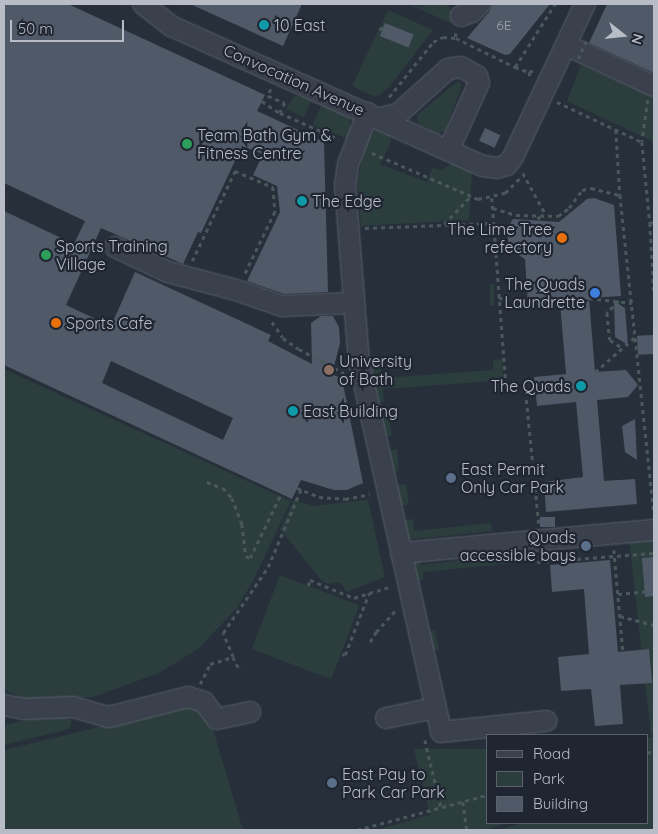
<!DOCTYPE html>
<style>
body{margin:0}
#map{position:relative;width:658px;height:834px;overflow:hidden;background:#272f3b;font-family:Quicksand,sans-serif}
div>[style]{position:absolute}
.green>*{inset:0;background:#2c3d3e;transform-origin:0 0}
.building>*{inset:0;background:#505967;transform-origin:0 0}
.path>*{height:2.5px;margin-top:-1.25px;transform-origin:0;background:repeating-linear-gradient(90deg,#49585b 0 4px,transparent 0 8px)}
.roads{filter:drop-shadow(0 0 1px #595f6a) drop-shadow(0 0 1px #595f6a)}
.minor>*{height:20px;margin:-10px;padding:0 10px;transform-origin:10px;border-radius:10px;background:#3b414c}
.path-bridge>*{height:2.5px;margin-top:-1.25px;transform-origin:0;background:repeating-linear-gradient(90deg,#49585b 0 4px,transparent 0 8px)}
.dots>*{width:14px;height:14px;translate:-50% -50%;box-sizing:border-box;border:2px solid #202631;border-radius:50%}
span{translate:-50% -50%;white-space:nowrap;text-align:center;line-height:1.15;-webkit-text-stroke:4.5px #202631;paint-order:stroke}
.number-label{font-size:14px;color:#9da3af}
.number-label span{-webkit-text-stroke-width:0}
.poi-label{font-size:16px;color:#b7bcc7}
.left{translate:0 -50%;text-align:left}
.right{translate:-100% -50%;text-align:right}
.street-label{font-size:16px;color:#b7bcc7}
.frame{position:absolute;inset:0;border:5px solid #b7bcc7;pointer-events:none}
.legend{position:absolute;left:486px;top:734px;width:162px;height:90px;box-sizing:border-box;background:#202631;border:1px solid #5c626d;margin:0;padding:6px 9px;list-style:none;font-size:15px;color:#b7bcc7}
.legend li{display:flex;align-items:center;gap:10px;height:25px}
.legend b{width:25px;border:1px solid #5c626d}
.north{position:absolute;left:598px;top:10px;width:50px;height:50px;-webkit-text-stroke:4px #202631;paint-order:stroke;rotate:106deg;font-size:14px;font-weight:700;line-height:20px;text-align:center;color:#b7bcc7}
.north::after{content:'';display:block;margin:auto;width:18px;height:22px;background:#b7bcc7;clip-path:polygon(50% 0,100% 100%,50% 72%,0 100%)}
.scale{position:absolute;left:10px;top:20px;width:114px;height:22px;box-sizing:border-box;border:2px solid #b7bcc7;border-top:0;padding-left:6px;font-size:15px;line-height:18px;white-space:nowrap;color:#b7bcc7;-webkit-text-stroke:4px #202631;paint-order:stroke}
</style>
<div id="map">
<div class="green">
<div style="clip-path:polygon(409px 4px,423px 7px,424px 4px,447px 4px,453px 13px,452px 24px)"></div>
<div style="clip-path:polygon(388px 10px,433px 30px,390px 86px,380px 95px,373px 96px,352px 86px)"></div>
<div style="clip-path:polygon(581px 65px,654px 97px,654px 160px,652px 141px,567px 101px)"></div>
<div style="clip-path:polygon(458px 81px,462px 85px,445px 131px,437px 134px,418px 124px,417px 115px)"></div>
<div style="clip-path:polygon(294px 96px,312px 98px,304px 117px,286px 109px)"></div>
<div style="clip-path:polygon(322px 103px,349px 118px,352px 131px,348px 139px,313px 125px)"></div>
<div style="clip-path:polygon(376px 130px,390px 135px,391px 143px,380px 164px,427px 182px,432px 168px,441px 170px,454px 163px,472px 173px,469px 220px,361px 226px,357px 182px,366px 139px)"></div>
<div style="left:490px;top:284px;width:4px;height:21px"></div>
<div style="clip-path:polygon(502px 359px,504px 392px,495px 393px,494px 381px,383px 389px,384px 402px,374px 403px,372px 365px,381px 365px,382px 378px,493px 370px,493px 360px)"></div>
<div style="clip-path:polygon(4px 369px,291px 501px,252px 583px,236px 609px,198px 649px,159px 673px,93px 697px,28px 700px,4px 690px)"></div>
<div style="left:389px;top:415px;width:21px;height:10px;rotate:82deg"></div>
<div style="left:397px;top:449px;width:22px;height:9px;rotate:85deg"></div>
<div style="left:406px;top:484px;width:21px;height:10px;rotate:82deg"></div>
<div style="clip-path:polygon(294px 500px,313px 506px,368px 500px,385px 577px,346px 592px,340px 582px,329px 584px,322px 581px,280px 529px)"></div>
<div style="clip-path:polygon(413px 519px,414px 531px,491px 523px,492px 531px,405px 540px,403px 520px)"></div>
<div style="clip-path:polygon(654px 538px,654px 735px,651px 735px,629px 540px)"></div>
<div style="clip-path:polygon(513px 554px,514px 563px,423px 572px,423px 580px,415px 581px,413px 561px,420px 560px,421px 565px)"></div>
<div style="left:280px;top:575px;width:85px;height:79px;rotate:21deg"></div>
<div style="left:435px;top:630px;width:20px;height:9px;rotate:79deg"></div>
<div style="clip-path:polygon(194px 704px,213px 729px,243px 830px,4px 830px,4px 750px)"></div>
<div style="clip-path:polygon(59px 713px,72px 721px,69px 729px,4px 745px,4px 725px)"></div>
<div style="clip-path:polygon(654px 737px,654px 830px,497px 830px,523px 823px,647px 823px,647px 738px)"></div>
<div style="clip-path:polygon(414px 749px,487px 749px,487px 823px,510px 823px,482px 830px,375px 830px,430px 815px)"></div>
</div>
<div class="building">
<div style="clip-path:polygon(evenodd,4px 4px,68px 4px,265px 95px,257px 111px,324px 142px,328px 292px,284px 294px,247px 281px,280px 212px,277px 186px,253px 175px,263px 154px,242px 146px,201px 233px,198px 232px,183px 264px,101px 228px,66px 305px,111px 326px,135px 272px,271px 335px,268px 341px,312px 364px,311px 323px,321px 316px,333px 316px,339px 327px,340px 343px,332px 374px,342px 379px,363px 483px,347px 490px,334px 490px,301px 480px,292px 499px,4px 365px,4px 211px,74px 244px,85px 221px,4px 183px,4px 4px,111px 361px,233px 418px,223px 440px,102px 383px,111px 361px)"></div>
<div style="clip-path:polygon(190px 4px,302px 4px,283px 46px)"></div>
<div style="clip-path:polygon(492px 4px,550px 4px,510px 54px,505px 55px,467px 38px,489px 12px)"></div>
<div style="clip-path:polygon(607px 4px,654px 4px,654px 73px,589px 43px)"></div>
<div style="left:385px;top:23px;width:31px;height:14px;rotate:22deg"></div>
<div style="left:485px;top:128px;width:17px;height:14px;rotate:25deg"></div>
<div style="clip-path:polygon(594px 198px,614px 205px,621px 296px,589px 298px,595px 372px,626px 370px,638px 385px,628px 397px,597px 400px,604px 481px,635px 479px,637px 504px,546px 512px,544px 482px,583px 477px,576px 402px,537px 406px,534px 377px,566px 374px,560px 302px,528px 305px,525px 259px,509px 249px,507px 229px,513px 219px,559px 222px,587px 199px)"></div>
<div style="clip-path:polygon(614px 301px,625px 308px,628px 345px,615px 337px)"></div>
<div style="left:653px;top:335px;width:19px;height:16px;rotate:87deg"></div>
<div style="clip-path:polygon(635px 419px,637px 460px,625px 452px,622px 426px)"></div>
<div style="left:555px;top:517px;width:10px;height:15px;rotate:90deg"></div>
<div style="clip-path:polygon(654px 557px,654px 596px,645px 597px,642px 558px)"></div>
<div style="clip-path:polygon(610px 560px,618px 652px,649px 649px,652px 683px,620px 685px,623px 724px,595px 726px,591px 689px,561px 691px,558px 657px,589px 654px,584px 589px,552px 592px,550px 565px)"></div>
</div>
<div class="path">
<div style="left:379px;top:29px;width:4px;rotate:-14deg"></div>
<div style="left:456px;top:33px;width:5px;rotate:90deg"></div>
<div style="left:456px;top:38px;width:66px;rotate:26.2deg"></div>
<div style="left:515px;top:67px;width:75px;rotate:-57.6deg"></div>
<div style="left:121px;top:37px;width:3px;rotate:-90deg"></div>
<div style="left:515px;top:67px;width:15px;rotate:20deg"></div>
<div style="left:529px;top:72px;width:7px;rotate:-16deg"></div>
<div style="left:529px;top:72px;width:6px;rotate:72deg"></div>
<div style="left:271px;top:89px;width:8px;rotate:113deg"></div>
<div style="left:268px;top:96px;width:18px;rotate:22deg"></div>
<div style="left:285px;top:103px;width:11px;rotate:117deg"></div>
<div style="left:389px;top:97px;width:70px;rotate:-51.3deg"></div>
<div style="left:433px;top:42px;width:11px;rotate:-27deg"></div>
<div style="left:443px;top:37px;width:13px;rotate:4deg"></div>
<div style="left:648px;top:100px;width:42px;rotate:98.1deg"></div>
<div style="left:642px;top:142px;width:81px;rotate:84.4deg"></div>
<div style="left:262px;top:101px;width:22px;rotate:34deg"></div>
<div style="left:280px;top:113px;width:64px;rotate:23.8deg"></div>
<div style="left:557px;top:102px;width:94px;rotate:25.2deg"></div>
<div style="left:616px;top:130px;width:65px;rotate:86.5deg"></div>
<div style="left:620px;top:195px;width:320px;rotate:83.9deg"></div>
<div style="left:372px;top:153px;width:116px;rotate:23.5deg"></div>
<div style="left:478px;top:199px;width:28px;rotate:-13deg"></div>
<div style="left:505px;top:193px;width:23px;rotate:-45deg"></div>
<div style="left:523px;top:173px;width:48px;rotate:61.3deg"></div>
<div style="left:492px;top:198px;width:189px;rotate:85.7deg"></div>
<div style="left:506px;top:386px;width:19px;rotate:-6deg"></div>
<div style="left:525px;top:384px;width:142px;rotate:84.3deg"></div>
<div style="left:493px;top:208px;width:24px;rotate:17deg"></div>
<div style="left:516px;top:215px;width:42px;rotate:1.4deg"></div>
<div style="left:558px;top:216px;width:14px;rotate:-36deg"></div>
<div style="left:569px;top:208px;width:22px;rotate:-54deg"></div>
<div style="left:582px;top:190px;width:9px;rotate:-13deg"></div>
<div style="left:591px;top:188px;width:30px;rotate:14deg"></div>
<div style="left:538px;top:216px;width:7px;rotate:63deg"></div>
<div style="left:654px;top:223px;width:4px;rotate:180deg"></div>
<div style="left:650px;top:223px;width:68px;rotate:86.6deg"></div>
<div style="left:444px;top:224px;width:37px;rotate:-46deg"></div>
<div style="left:365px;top:228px;width:129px;rotate:-2.2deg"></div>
<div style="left:192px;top:261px;width:100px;rotate:-64.5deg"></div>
<div style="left:235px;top:171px;width:41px;rotate:22.8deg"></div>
<div style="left:273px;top:187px;width:25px;rotate:85deg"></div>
<div style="left:275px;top:212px;width:69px;rotate:115.8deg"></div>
<div style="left:499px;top:297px;width:10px;rotate:29deg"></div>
<div style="left:589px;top:298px;width:43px;rotate:6.6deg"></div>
<div style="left:619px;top:301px;width:17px;rotate:135deg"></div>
<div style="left:607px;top:313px;width:27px;rotate:84deg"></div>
<div style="left:610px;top:340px;width:15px;rotate:32deg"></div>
<div style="left:272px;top:322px;width:19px;rotate:55deg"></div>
<div style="left:283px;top:338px;width:19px;rotate:35deg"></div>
<div style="left:299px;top:349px;width:51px;rotate:28.1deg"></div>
<div style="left:595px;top:372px;width:53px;rotate:-41.2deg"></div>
<div style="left:207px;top:482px;width:17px;rotate:21deg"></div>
<div style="left:223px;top:488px;width:13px;rotate:48deg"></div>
<div style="left:232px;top:498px;width:28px;rotate:69deg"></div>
<div style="left:242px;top:524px;width:32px;rotate:83deg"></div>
<div style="left:246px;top:556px;width:4px;rotate:27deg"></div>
<div style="left:250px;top:558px;width:71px;rotate:-64.2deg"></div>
<div style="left:297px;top:488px;width:24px;rotate:22deg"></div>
<div style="left:319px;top:497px;width:26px;rotate:4deg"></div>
<div style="left:345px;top:499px;width:25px;rotate:-11deg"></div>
<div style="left:614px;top:550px;width:101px;rotate:84.9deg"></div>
<div style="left:537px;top:562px;width:117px;rotate:-4.4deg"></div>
<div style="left:308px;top:586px;width:6px;rotate:-72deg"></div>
<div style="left:310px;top:580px;width:48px;rotate:22.2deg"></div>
<div style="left:354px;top:598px;width:16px;rotate:-18deg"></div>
<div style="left:618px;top:594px;width:36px;rotate:-5deg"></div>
<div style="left:620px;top:616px;width:35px;rotate:15deg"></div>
<div style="left:370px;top:642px;width:12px;rotate:-59deg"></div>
<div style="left:376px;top:632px;width:28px;rotate:-48deg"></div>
<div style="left:342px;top:654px;width:3px;rotate:18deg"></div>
<div style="left:345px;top:655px;width:66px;rotate:-68.8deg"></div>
<div style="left:369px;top:593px;width:22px;rotate:-16deg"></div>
<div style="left:233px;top:657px;width:26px;rotate:-113deg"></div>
<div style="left:223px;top:633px;width:80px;rotate:-55.7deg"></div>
<div style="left:268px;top:567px;width:85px;rotate:-67.1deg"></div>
<div style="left:200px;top:684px;width:22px;rotate:-63deg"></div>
<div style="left:210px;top:664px;width:24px;rotate:-17deg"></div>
<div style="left:233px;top:657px;width:16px;rotate:63deg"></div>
<div style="left:425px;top:740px;width:69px;rotate:76.6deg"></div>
<div style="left:647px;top:753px;width:7px;rotate:-16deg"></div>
<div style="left:463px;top:802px;width:28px;rotate:82deg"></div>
<div style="left:357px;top:830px;width:135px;rotate:-15.1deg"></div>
</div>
<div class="roads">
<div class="minor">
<div style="left:143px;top:4px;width:36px;rotate:38deg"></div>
<div style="left:171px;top:26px;width:342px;rotate:24.2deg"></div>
<div style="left:483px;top:166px;width:14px;rotate:8deg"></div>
<div style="left:497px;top:168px;width:10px;rotate:-17deg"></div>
<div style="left:507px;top:165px;width:10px;rotate:-53deg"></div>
<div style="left:513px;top:157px;width:169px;rotate:-64.8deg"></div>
<div style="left:461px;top:16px;width:12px;rotate:-20deg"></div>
<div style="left:472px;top:12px;width:11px;rotate:-45deg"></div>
<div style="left:566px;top:45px;width:97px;rotate:25deg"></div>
<div style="left:368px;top:113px;width:55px;rotate:111.4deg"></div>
<div style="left:348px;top:164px;width:21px;rotate:98deg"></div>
<div style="left:345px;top:185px;width:177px;rotate:85.5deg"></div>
<div style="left:359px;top:361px;width:380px;rotate:77.5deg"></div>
<div style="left:441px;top:732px;width:106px;rotate:-6deg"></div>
<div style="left:380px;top:118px;width:18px;rotate:-13deg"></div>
<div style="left:398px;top:114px;width:67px;rotate:-42deg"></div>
<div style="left:448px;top:69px;width:13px;rotate:-9deg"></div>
<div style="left:461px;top:67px;width:18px;rotate:29deg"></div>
<div style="left:477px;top:76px;width:7px;rotate:74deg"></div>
<div style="left:479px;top:83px;width:72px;rotate:114.4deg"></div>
<div style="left:115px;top:247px;width:59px;rotate:25.3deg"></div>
<div style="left:168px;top:272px;width:70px;rotate:14.8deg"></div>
<div style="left:236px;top:290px;width:49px;rotate:19.2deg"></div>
<div style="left:282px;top:306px;width:71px;rotate:-2.4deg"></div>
<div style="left:401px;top:553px;width:254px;rotate:-5.2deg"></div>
<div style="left:4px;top:705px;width:20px;rotate:11deg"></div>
<div style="left:24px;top:709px;width:49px;rotate:-2.3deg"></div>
<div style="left:73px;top:707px;width:37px;rotate:16deg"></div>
<div style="left:109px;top:717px;width:81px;rotate:-14.2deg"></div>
<div style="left:188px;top:697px;width:17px;rotate:17deg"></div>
<div style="left:204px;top:702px;width:21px;rotate:53deg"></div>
<div style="left:217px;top:719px;width:34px;rotate:-12deg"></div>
<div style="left:386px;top:718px;width:50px;rotate:-11.5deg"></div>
</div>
</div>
<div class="path-bridge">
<div style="left:578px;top:59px;width:20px;rotate:-66deg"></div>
</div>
<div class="dots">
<div style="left:264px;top:25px;background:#0f9aa8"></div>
<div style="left:187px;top:144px;background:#2e9e5b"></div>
<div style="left:302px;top:201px;background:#0f9aa8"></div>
<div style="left:562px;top:238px;background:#e8710a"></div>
<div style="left:46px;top:255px;background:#2e9e5b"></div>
<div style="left:595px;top:293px;background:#3f7fe0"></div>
<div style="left:56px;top:323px;background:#e8710a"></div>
<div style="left:329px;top:370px;background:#8d6e63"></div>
<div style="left:581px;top:386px;background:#0f9aa8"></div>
<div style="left:293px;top:411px;background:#0f9aa8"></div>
<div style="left:451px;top:478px;background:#5c6f8a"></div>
<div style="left:586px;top:546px;background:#5c6f8a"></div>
<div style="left:332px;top:783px;background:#5c6f8a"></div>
</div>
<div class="number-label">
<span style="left:504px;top:25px">6E</span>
</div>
<div class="poi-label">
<span class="left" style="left:274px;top:25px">10 East</span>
<span class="left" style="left:197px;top:144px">Team Bath Gym &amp;<br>Fitness Centre</span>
<span class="left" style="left:312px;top:201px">The Edge</span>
<span class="right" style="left:552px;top:238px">The Lime Tree<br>refectory</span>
<span class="left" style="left:56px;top:255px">Sports Training<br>Village</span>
<span class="right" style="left:585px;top:293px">The Quads<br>Laundrette</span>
<span class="left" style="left:66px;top:323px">Sports Cafe</span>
<span class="left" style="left:339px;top:370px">University<br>of Bath</span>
<span class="right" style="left:571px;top:386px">The Quads</span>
<span class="left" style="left:303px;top:411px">East Building</span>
<span class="left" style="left:461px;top:478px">East Permit<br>Only Car Park</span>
<span class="right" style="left:576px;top:546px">Quads<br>accessible bays</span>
<span class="left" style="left:342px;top:783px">East Pay to<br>Park Car Park</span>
</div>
<div class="street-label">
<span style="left:294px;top:80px;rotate:24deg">Convocation Avenue</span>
</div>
<div class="frame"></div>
<ul class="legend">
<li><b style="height:6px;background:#3b414c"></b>Road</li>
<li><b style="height:14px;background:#2c3d3e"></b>Park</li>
<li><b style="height:14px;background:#505967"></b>Building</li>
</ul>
<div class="north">N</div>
<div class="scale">50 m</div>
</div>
